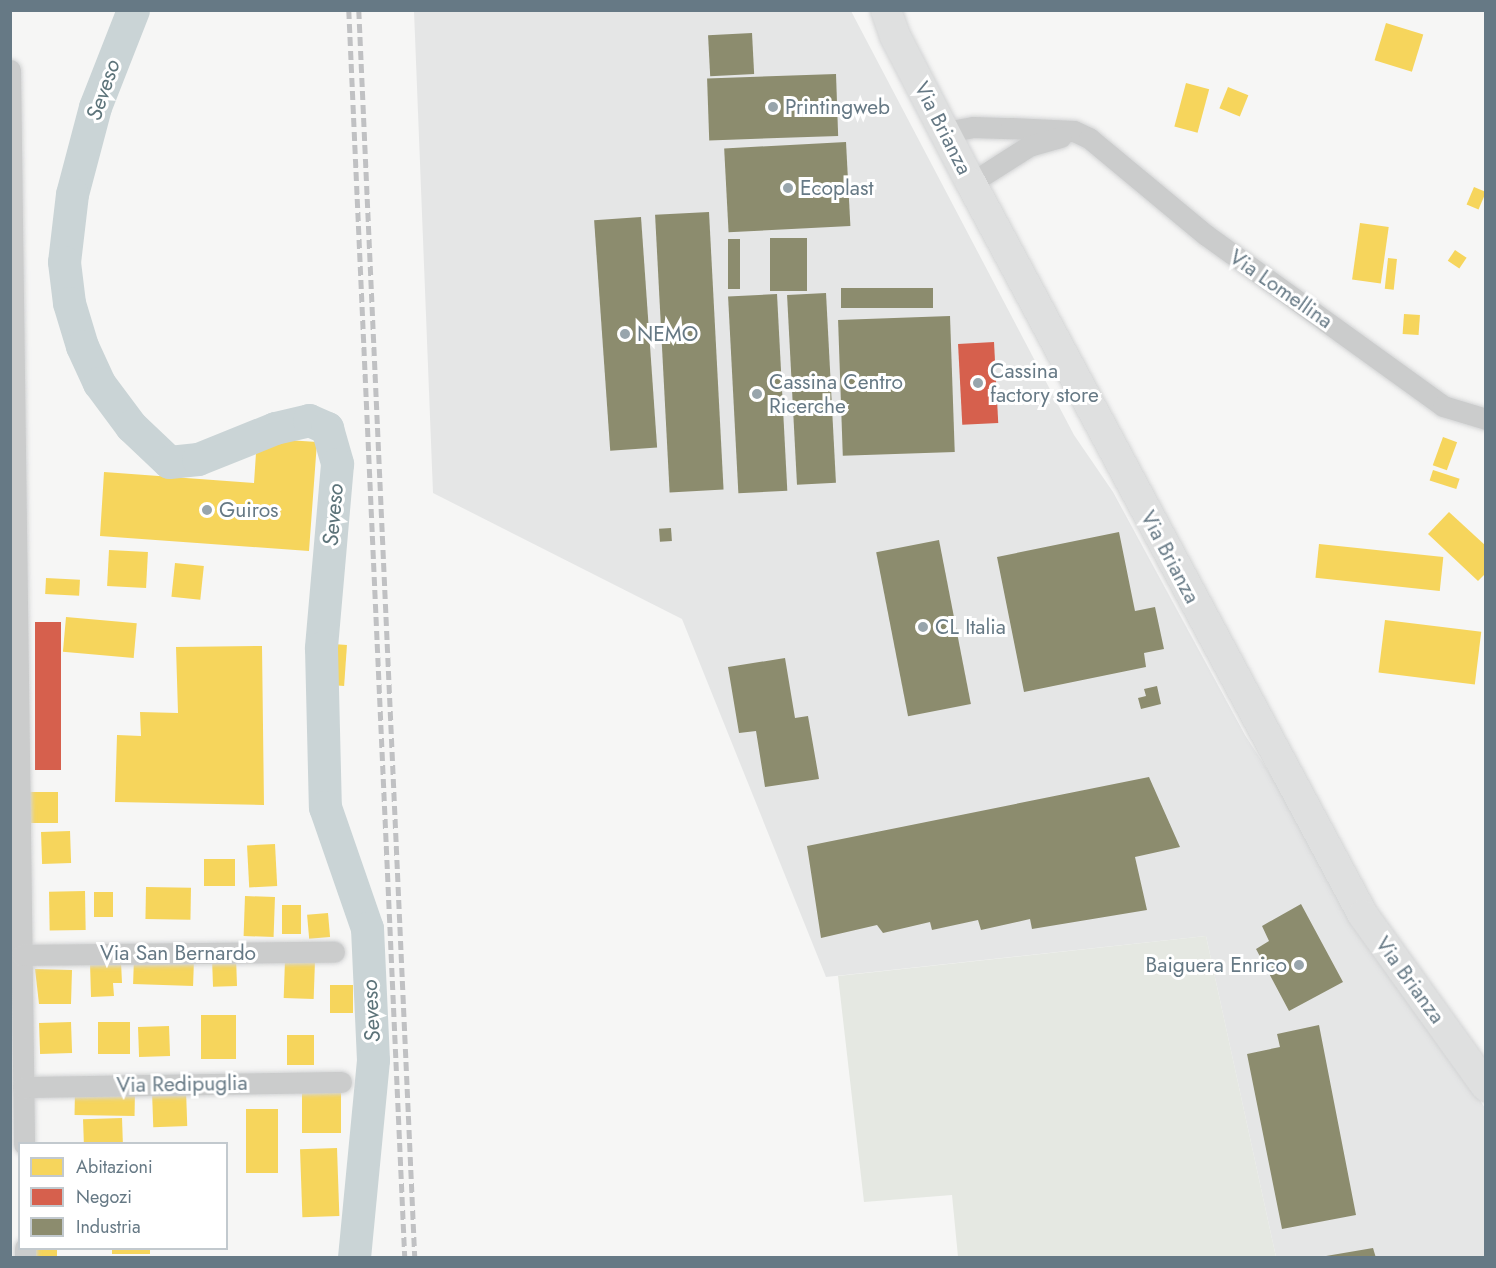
<!DOCTYPE html>
<style>
body{margin:0}
#map{position:relative;width:1496px;height:1268px;overflow:hidden;background:#f6f6f5;font-family:Jost,sans-serif}
div>[style]{position:absolute}
.built>*{inset:0;background:#e5e6e6}
.green>*{inset:0;background:#e5e8e2}
.homes>*{inset:0;background:#f6d55c;transform-origin:0 0}
.shops>*{inset:0;background:#d6604d;transform-origin:0 0}
.industry>*{inset:0;background:#8c8c6e;transform-origin:0 0}
.river>*{height:33px;margin:-16.5px;padding:0 16.5px;transform-origin:16.5px;border-radius:16.5px;background:#cad4d6}
.roads{filter:drop-shadow(0 0 2px #d3d4d5) drop-shadow(0 0 2px #d3d4d5)}
.street>*{height:21px;margin:-10.5px;padding:0 10.5px;transform-origin:10.5px;border-radius:10.5px;background:#cbcccc}
.secondary>*{height:30px;margin:-15px;padding:0 15px;transform-origin:15px;border-radius:15px;background:#dfe0e0}
.rail>*{height:4.5px;margin-top:-2.25px;transform-origin:0;background:repeating-linear-gradient(90deg,#c0c1c3 0 9px,transparent 0 13.5px)}
.dots>*{width:16px;height:16px;translate:-50% -50%;box-sizing:border-box;border:3px solid #fff;border-radius:50%}
span{translate:-50% -50%;white-space:nowrap;text-align:center;line-height:1.15;-webkit-text-stroke:6px #fff;paint-order:stroke}
.poi-label{font-size:21px;color:#667985}
.left{translate:0 -50%;text-align:left}
.right{translate:-100% -50%;text-align:right}
.street-label{font-size:21px;color:#667985}
.water-label{font-size:22px;color:#5d747a;font-style:italic}
.frame{position:absolute;inset:0;border:12px solid #667985;pointer-events:none}
.legend{position:absolute;left:18px;top:1142px;width:210px;height:108px;box-sizing:border-box;background:#fff;border:2px solid #c2c9ce;margin:0;padding:8px 10px;list-style:none;font-size:18px;color:#667985}
.legend li{display:flex;align-items:center;gap:12px;height:30px}
.legend b{width:30px;border:2px solid #c2c9ce}
</style>
<div id="map">
<div class="built">
<div style="clip-path:polygon(414px 11px,851px 11px,1074px 435px,1113px 492px,1245px 735px,1485px 1108px,1485px 1257px,1276px 1257px,1206px 936px,826px 977px,682px 619px,433px 493px)"></div>
</div>
<div class="green">
<div style="clip-path:polygon(1206px 936px,1276px 1257px,958px 1257px,952px 1195px,864px 1202px,838px 976px)"></div>
</div>
<div class="homes">
<div style="left:1386px;top:23px;width:39px;height:39px;rotate:17deg"></div>
<div style="left:1186px;top:83px;width:24px;height:45px;rotate:15deg"></div>
<div style="left:1228px;top:87px;width:22px;height:23px;rotate:22deg"></div>
<div style="left:1474px;top:187px;width:13px;height:19px;rotate:23deg"></div>
<div style="left:1360px;top:223px;width:29px;height:57px;rotate:8deg"></div>
<div style="left:1455px;top:250px;width:14px;height:13px;rotate:34deg"></div>
<div style="left:1388px;top:258px;width:9px;height:31px;rotate:6deg"></div>
<div style="left:1404px;top:314px;width:16px;height:20px;rotate:4deg"></div>
<div style="left:1443px;top:437px;width:15px;height:30px;rotate:20deg"></div>
<div style="clip-path:polygon(257px 438px,317px 442px,309px 551px,100px 536px,104px 472px,254px 483px)"></div>
<div style="left:1433px;top:470px;width:28px;height:11px;rotate:18deg"></div>
<div style="clip-path:polygon(1449px 512px,1486px 546px,1486px 573px,1478px 581px,1428px 534px)"></div>
<div style="left:1319px;top:544px;width:125px;height:34px;rotate:6deg"></div>
<div style="left:109px;top:550px;width:39px;height:36px;rotate:3deg"></div>
<div style="left:175px;top:563px;width:29px;height:34px;rotate:6deg"></div>
<div style="left:46px;top:578px;width:34px;height:16px;rotate:3deg"></div>
<div style="left:66px;top:617px;width:71px;height:35px;rotate:5deg"></div>
<div style="left:1385px;top:620px;width:97px;height:53px;rotate:7deg"></div>
<div style="left:333px;top:644px;width:14px;height:41px;rotate:4deg"></div>
<div style="clip-path:polygon(262px 646px,264px 805px,115px 802px,117px 735px,141px 736px,140px 712px,178px 713px,176px 647px)"></div>
<div style="left:29px;top:792px;width:29px;height:31px"></div>
<div style="left:70px;top:831px;width:32px;height:29px;rotate:88deg"></div>
<div style="left:275px;top:844px;width:42px;height:28px;rotate:87deg"></div>
<div style="left:204px;top:859px;width:31px;height:27px"></div>
<div style="left:146px;top:887px;width:45px;height:32px;rotate:1deg"></div>
<div style="left:85px;top:891px;width:39px;height:36px;rotate:89deg"></div>
<div style="left:94px;top:892px;width:19px;height:25px"></div>
<div style="left:245px;top:896px;width:30px;height:40px;rotate:2deg"></div>
<div style="left:282px;top:905px;width:19px;height:29px"></div>
<div style="left:328px;top:913px;width:24px;height:21px;rotate:85deg"></div>
<div style="left:236px;top:957px;width:29px;height:24px;rotate:88deg"></div>
<div style="left:134px;top:958px;width:60px;height:26px;rotate:2deg"></div>
<div style="left:285px;top:960px;width:30px;height:38px;rotate:2deg"></div>
<div style="clip-path:polygon(90px 962px,121px 962px,122px 983px,113px 983px,114px 996px,91px 997px)"></div>
<div style="clip-path:polygon(35px 969px,72px 970px,71px 1004px,39px 1004px)"></div>
<div style="left:353px;top:985px;width:28px;height:23px;rotate:90deg"></div>
<div style="left:201px;top:1015px;width:35px;height:44px"></div>
<div style="left:71px;top:1022px;width:31px;height:32px;rotate:88deg"></div>
<div style="left:98px;top:1022px;width:32px;height:32px"></div>
<div style="left:169px;top:1026px;width:30px;height:31px;rotate:88deg"></div>
<div style="left:287px;top:1035px;width:27px;height:30px"></div>
<div style="left:75px;top:1089px;width:60px;height:26px;rotate:1deg"></div>
<div style="left:186px;top:1090px;width:36px;height:34px;rotate:88deg"></div>
<div style="left:302px;top:1091px;width:39px;height:42px"></div>
<div style="left:246px;top:1109px;width:32px;height:64px"></div>
<div style="left:122px;top:1118px;width:24px;height:39px;rotate:88deg"></div>
<div style="left:337px;top:1148px;width:68px;height:37px;rotate:88deg"></div>
<div style="left:30px;top:1248px;width:27px;height:10px"></div>
<div style="left:112px;top:1248px;width:38px;height:6px"></div>
</div>
<div class="shops">
<div style="left:994px;top:342px;width:81px;height:36px;rotate:87deg"></div>
<div style="left:35px;top:622px;width:26px;height:148px"></div>
</div>
<div class="industry">
<div style="left:752px;top:33px;width:41px;height:44px;rotate:87deg"></div>
<div style="left:836px;top:74px;width:62px;height:129px;rotate:88deg"></div>
<div style="left:846px;top:142px;width:84px;height:122px;rotate:87deg"></div>
<div style="left:709px;top:212px;width:278px;height:54px;rotate:87deg"></div>
<div style="left:641px;top:217px;width:231px;height:47px;rotate:86deg"></div>
<div style="left:770px;top:238px;width:37px;height:53px"></div>
<div style="left:728px;top:239px;width:12px;height:50px"></div>
<div style="left:933px;top:288px;width:20px;height:92px;rotate:90deg"></div>
<div style="left:826px;top:293px;width:190px;height:39px;rotate:87deg"></div>
<div style="left:777px;top:294px;width:197px;height:49px;rotate:87deg"></div>
<div style="left:950px;top:316px;width:136px;height:112px;rotate:88deg"></div>
<div style="left:671px;top:528px;width:13px;height:12px;rotate:86deg"></div>
<div style="clip-path:polygon(1119px 532px,1135px 611px,1155px 607px,1164px 649px,1144px 653px,1146px 667px,1024px 692px,997px 557px)"></div>
<div style="left:939px;top:540px;width:167px;height:64px;rotate:79deg"></div>
<div style="clip-path:polygon(785px 658px,795px 718px,808px 716px,819px 779px,765px 787px,756px 731px,739px 733px,728px 667px)"></div>
<div style="clip-path:polygon(1157px 686px,1161px 704px,1141px 709px,1138px 698px,1146px 696px,1144px 689px)"></div>
<div style="clip-path:polygon(1149px 777px,1180px 847px,1135px 857px,1147px 910px,1032px 929px,1030px 919px,981px 930px,978px 920px,932px 930px,930px 922px,883px 933px,877px 925px,821px 938px,807px 846px)"></div>
<div style="clip-path:polygon(1301px 904px,1343px 982px,1289px 1011px,1256px 949px,1269px 941px,1262px 926px)"></div>
<div style="clip-path:polygon(1319px 1025px,1356px 1215px,1282px 1229px,1247px 1054px,1280px 1047px,1277px 1034px)"></div>
<div style="clip-path:polygon(1373px 1248px,1376px 1258px,1326px 1258px,1326px 1256px)"></div>
</div>
<div class="river">
<div style="left:133px;top:10px;width:104px;rotate:111.4deg"></div>
<div style="left:95px;top:107px;width:90px;rotate:104.8deg"></div>
<div style="left:72px;top:194px;width:68px;rotate:96.7deg"></div>
<div style="left:64px;top:262px;width:41px;rotate:83deg"></div>
<div style="left:69px;top:303px;width:45px;rotate:73.2deg"></div>
<div style="left:82px;top:346px;width:41px;rotate:65.3deg"></div>
<div style="left:99px;top:383px;width:54px;rotate:53.3deg"></div>
<div style="left:131px;top:426px;width:52px;rotate:43.5deg"></div>
<div style="left:169px;top:462px;width:29px;rotate:-6deg"></div>
<div style="left:198px;top:459px;width:83px;rotate:-21.9deg"></div>
<div style="left:275px;top:428px;width:35px;rotate:-13deg"></div>
<div style="left:309px;top:420px;width:20px;rotate:24deg"></div>
<div style="left:327px;top:428px;width:37px;rotate:74deg"></div>
<div style="left:337px;top:464px;width:185px;rotate:95deg"></div>
<div style="left:321px;top:648px;width:159px;rotate:88.6deg"></div>
<div style="left:325px;top:807px;width:128px;rotate:70.9deg"></div>
<div style="left:367px;top:928px;width:132px;rotate:87.4deg"></div>
<div style="left:373px;top:1060px;width:199px;rotate:95.5deg"></div>
</div>
<div class="roads">
<div class="street">
<div style="left:10px;top:70px;width:1074px;rotate:89.25deg"></div>
<div style="left:945px;top:132px;width:28px;rotate:-10deg"></div>
<div style="left:973px;top:127px;width:38px;rotate:2deg"></div>
<div style="left:1011px;top:128px;width:63px;rotate:2.7deg"></div>
<div style="left:1074px;top:131px;width:17px;rotate:25deg"></div>
<div style="left:1089px;top:138px;width:152px;rotate:39.7deg"></div>
<div style="left:1206px;top:235px;width:292px;rotate:35.8deg"></div>
<div style="left:1443px;top:406px;width:45px;rotate:16.8deg"></div>
<div style="left:971px;top:183px;width:69px;rotate:-32.5deg"></div>
<div style="left:1029px;top:146px;width:33px;rotate:-16deg"></div>
<div style="left:22px;top:955px;width:312px;rotate:-0.6deg"></div>
<div style="left:23px;top:1087px;width:318px;rotate:-0.9deg"></div>
<div style="left:25px;top:1248px;width:10px;rotate:90deg"></div>
</div>
<div class="secondary">
<div style="left:886px;top:10px;width:28px;rotate:71deg"></div>
<div style="left:895px;top:36px;width:165px;rotate:62.7deg"></div>
<div style="left:971px;top:183px;width:830px;rotate:61.83deg"></div>
<div style="left:1363px;top:915px;width:211px;rotate:54.3deg"></div>
</div>
</div>
<div class="rail">
<div style="left:349px;top:10px;width:1249px;rotate:87.43deg"></div>
<div style="left:359px;top:10px;width:1249px;rotate:87.43deg"></div>
</div>
<div class="dots">
<div style="left:773px;top:107px;background:#98a5ac"></div>
<div style="left:788px;top:188px;background:#98a5ac"></div>
<div style="left:625px;top:334px;background:#98a5ac"></div>
<div style="left:978px;top:383px;background:#98a5ac"></div>
<div style="left:757px;top:394px;background:#98a5ac"></div>
<div style="left:207px;top:510px;background:#98a5ac"></div>
<div style="left:923px;top:627px;background:#98a5ac"></div>
<div style="left:1299px;top:965px;background:#98a5ac"></div>
</div>
<div class="poi-label">
<span class="left" style="left:785px;top:107px">Printingweb</span>
<span class="left" style="left:800px;top:188px">Ecoplast</span>
<span class="left" style="left:637px;top:334px">NEMO</span>
<span class="left" style="left:990px;top:383px">Cassina<br>factory store</span>
<span class="left" style="left:769px;top:394px">Cassina Centro<br>Ricerche</span>
<span class="left" style="left:219px;top:510px">Guiros</span>
<span class="left" style="left:935px;top:627px">CL Italia</span>
<span class="right" style="left:1287px;top:965px">Baiguera Enrico</span>
</div>
<div class="street-label">
<span style="left:943px;top:128px;rotate:63deg">Via Brianza</span>
<span style="left:1281px;top:289px;rotate:35deg">Via Lomellina</span>
<span style="left:1170px;top:557px;rotate:62deg">Via Brianza</span>
<span style="left:178px;top:953px">Via San Bernardo</span>
<span style="left:1410px;top:980px;rotate:54deg">Via Brianza</span>
<span style="left:182px;top:1084px;rotate:-1deg">Via Redipuglia</span>
</div>
<div class="water-label">
<span style="left:103px;top:90px;rotate:-71deg">Seveso</span>
<span style="left:333px;top:515px;rotate:-85deg">Seveso</span>
<span style="left:371px;top:1011px;rotate:-93deg">Seveso</span>
</div>
<div class="frame"></div>
<ul class="legend">
<li><b style="height:16px;background:#f6d55c"></b>Abitazioni</li>
<li><b style="height:16px;background:#d6604d"></b>Negozi</li>
<li><b style="height:16px;background:#8c8c6e"></b>Industria</li>
</ul>
</div>
